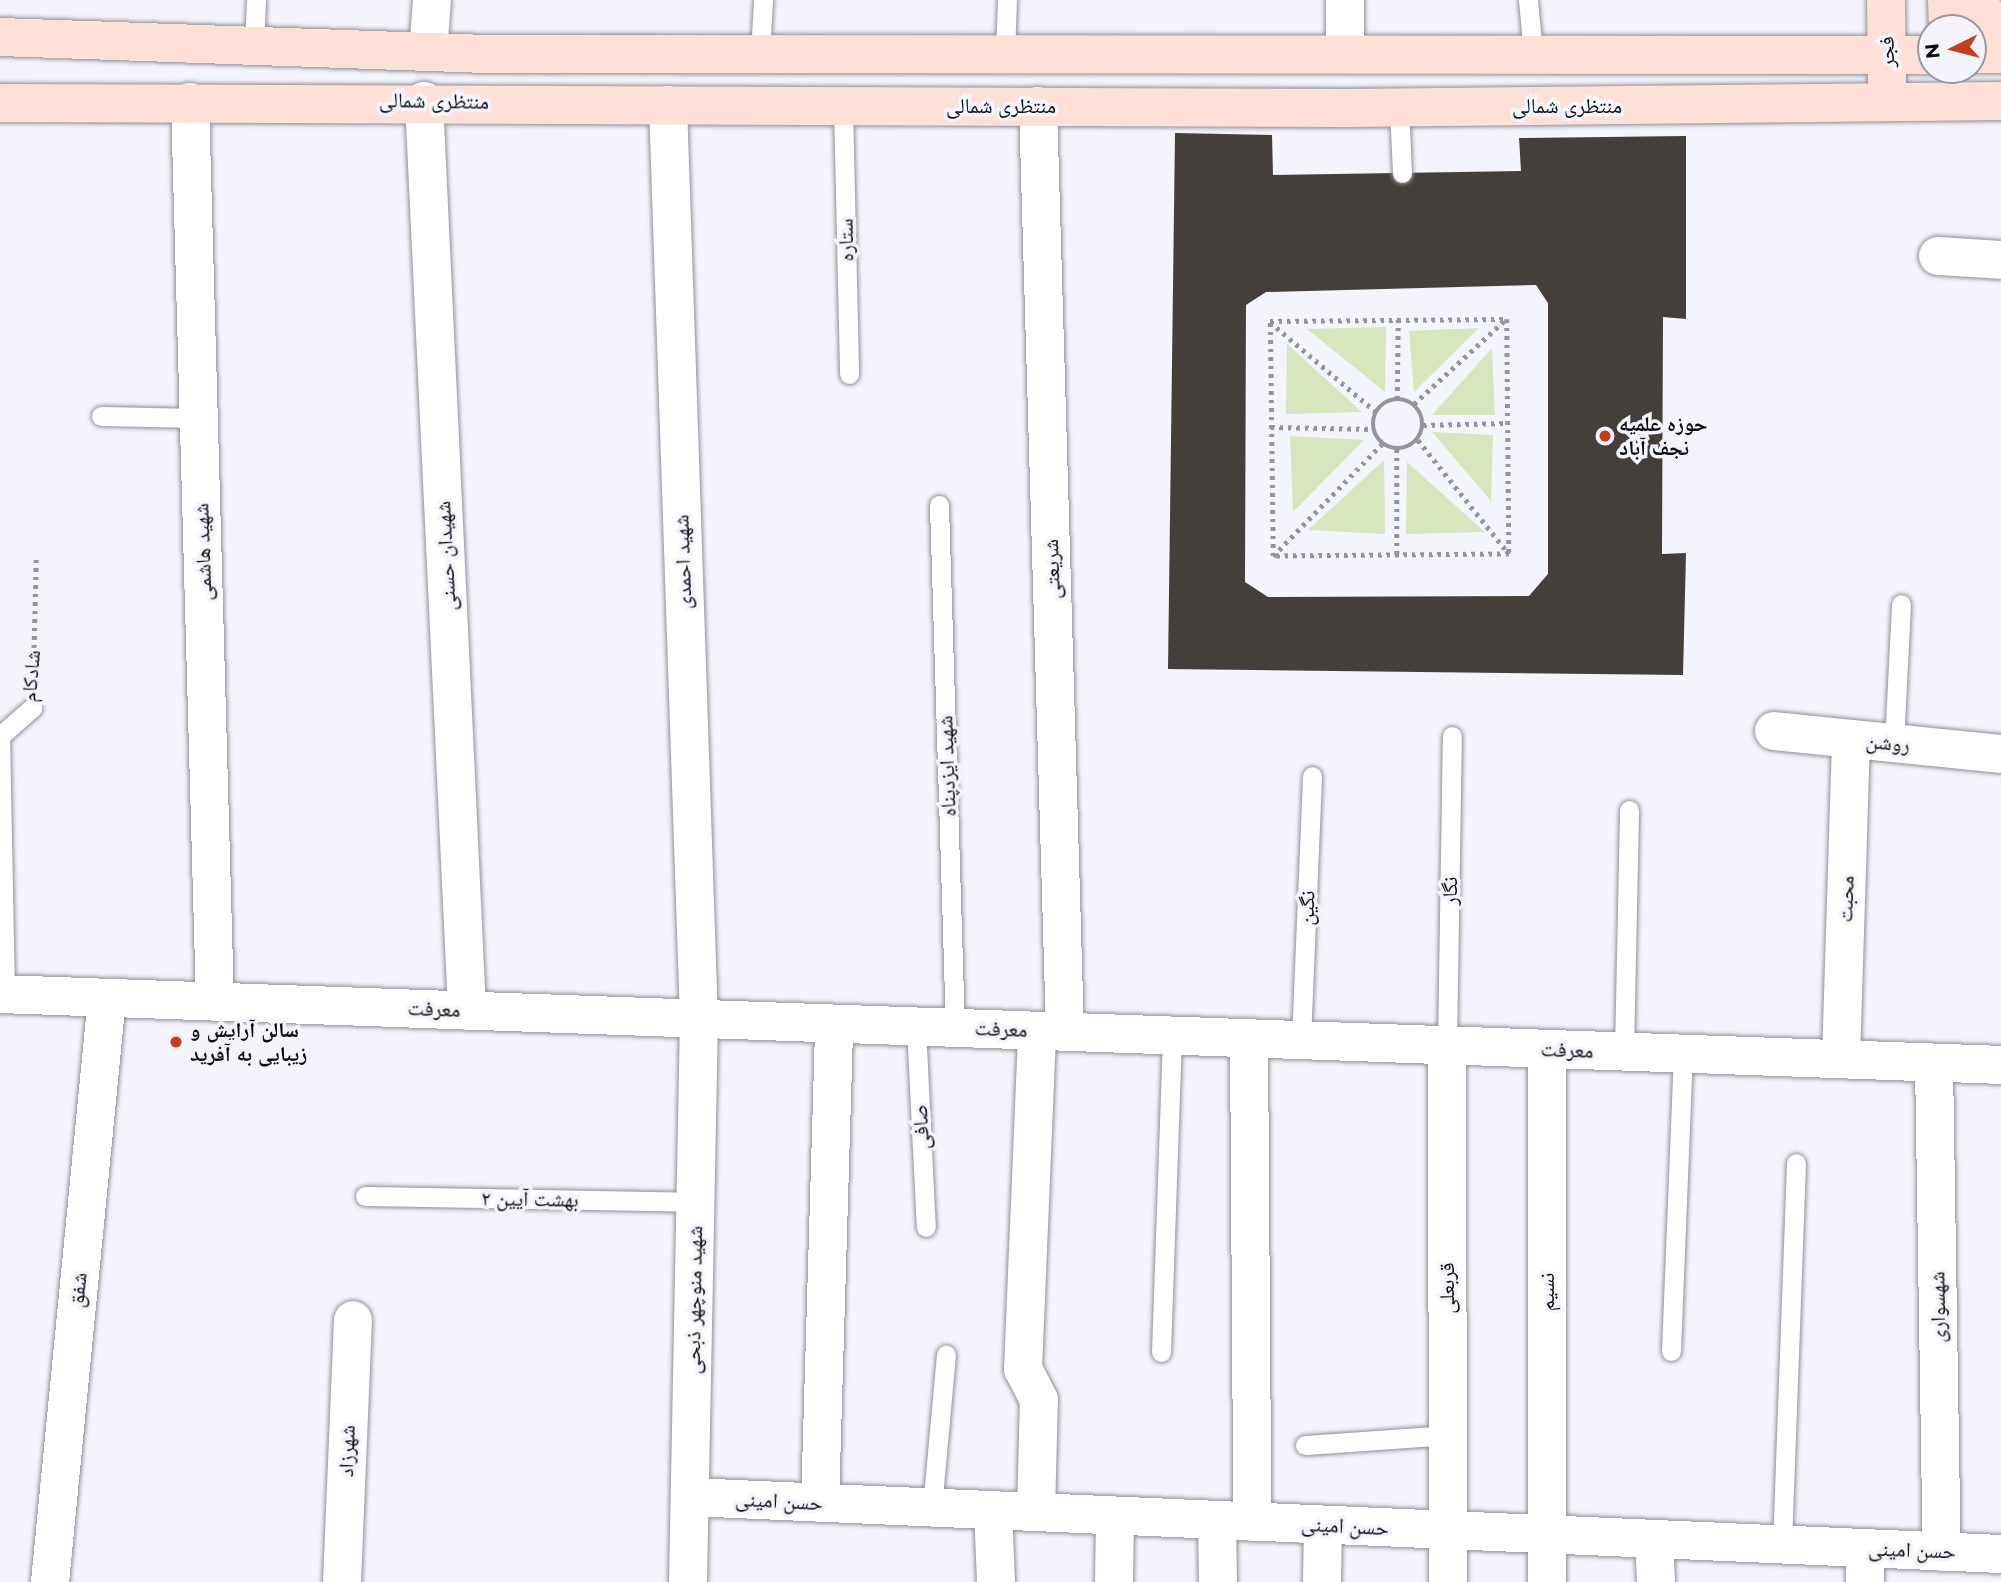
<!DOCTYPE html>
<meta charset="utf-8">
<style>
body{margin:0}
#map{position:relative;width:2001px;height:1582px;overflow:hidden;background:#f4f4fd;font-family:Montserrat,"Noto Naskh Arabic",sans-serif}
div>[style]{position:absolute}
.green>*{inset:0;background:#d8e6be}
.building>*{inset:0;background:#443f3a}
.path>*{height:4.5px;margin-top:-2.25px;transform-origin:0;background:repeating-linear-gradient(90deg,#94959b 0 3.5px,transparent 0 8.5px)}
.path>.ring{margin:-2.25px;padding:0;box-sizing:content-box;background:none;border:4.5px solid #94959b;border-radius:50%}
.roads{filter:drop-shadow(0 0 2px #8f8f97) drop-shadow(0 0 2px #8f8f97)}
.lane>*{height:19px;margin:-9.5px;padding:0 9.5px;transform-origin:9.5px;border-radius:9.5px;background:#fff}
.street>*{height:38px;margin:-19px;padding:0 19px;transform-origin:19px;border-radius:19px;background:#fff}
.secondary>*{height:38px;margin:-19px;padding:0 19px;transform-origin:19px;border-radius:19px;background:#fee0d7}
.dots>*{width:19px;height:19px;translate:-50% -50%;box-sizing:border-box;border:4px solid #f4f4fd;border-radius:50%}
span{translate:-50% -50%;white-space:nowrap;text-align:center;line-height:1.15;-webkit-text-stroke:7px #f4f4fd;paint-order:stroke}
.street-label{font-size:21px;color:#0d0e10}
.poi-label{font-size:21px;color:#0d0e10;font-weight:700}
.left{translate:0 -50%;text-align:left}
.north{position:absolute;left:1917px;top:14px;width:70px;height:70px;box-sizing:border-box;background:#f4f4fd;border:2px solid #98989e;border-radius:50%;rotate:264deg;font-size:19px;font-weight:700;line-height:28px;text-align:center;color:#0d0e10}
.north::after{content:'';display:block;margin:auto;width:24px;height:32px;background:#c73d19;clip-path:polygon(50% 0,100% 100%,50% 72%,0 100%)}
</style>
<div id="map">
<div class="green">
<div style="clip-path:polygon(1386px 327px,1385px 392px,1307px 329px)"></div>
<div style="clip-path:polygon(1479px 328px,1414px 392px,1409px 331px)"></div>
<div style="clip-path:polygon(1287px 344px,1362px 412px,1286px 414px)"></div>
<div style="clip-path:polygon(1492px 348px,1495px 415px,1432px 415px)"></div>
<div style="clip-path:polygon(1432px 432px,1493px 435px,1491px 501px)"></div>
<div style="clip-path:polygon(1290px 436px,1364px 440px,1293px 512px)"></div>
<div style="clip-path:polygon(1384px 460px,1385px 534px,1308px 530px)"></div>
<div style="clip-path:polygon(1407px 462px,1485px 532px,1406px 534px)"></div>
</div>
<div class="building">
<div style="clip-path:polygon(evenodd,1175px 133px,1272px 135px,1273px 175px,1521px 171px,1519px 138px,1686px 136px,1686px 319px,1663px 317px,1662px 554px,1686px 553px,1683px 675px,1168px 669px,1175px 133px,1536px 285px,1548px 303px,1548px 574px,1529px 596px,1268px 597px,1245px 582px,1246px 305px,1266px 292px,1536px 285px)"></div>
</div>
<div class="path">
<div style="left:1507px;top:319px;width:235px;rotate:89.5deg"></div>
<div style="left:1509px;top:554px;width:236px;rotate:179.5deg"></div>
<div style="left:1273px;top:556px;width:235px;rotate:-90.7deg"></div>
<div style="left:1270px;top:321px;width:237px;rotate:-0.5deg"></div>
<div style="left:1270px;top:322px;width:139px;rotate:40.3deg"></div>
<div class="ring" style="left:1373px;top:399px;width:45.5px;height:45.5px"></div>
<div style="left:1397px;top:399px;width:79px;rotate:-89.3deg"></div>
<div style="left:1414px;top:404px;width:125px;rotate:-42.7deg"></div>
<div style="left:1423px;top:425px;width:85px;rotate:-1.3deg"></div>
<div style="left:1271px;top:427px;width:103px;rotate:1.1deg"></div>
<div style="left:1418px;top:440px;width:146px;rotate:51.4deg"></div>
<div style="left:1397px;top:449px;width:106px;rotate:90deg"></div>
<div style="left:1273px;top:556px;width:156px;rotate:-45.8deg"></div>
<div style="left:33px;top:682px;width:127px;rotate:-88.6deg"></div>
</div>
<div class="roads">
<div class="lane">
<div style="left:1528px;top:0;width:53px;rotate:84.6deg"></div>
<div style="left:254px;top:46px;width:46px;rotate:-87.5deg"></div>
<div style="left:760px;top:54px;width:54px;rotate:-86.8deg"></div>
<div style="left:1005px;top:54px;width:54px;rotate:-87.9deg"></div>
<div style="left:843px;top:105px;width:269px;rotate:88.7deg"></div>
<div style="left:1399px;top:107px;width:66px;rotate:87.4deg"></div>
<div style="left:101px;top:416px;width:98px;rotate:1.2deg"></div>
<div style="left:939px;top:505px;width:523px;rotate:88.25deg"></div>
<div style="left:1894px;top:743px;width:139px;rotate:-87.1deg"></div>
<div style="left:5px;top:994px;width:258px;rotate:-91.1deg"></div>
<div style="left:0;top:736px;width:43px;rotate:-41.2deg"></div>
<div style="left:916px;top:1026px;width:201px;rotate:87.2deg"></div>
<div style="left:1301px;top:1040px;width:264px;rotate:-87.6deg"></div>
<div style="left:1447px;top:1046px;width:310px;rotate:-89.1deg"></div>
<div style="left:1624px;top:1052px;width:242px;rotate:-88.8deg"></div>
<div style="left:365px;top:1196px;width:331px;rotate:1deg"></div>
<div style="left:1671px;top:1351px;width:297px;rotate:-87.7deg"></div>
<div style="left:1161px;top:1352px;width:316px;rotate:-88deg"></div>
<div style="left:1305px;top:1445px;width:142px;rotate:-4deg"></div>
<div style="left:932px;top:1508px;width:154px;rotate:-84.8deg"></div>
<div style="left:1782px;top:1545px;width:382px;rotate:-87.9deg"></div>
</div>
<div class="street">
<div style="left:428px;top:52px;width:52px;rotate:-85.6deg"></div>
<div style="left:1345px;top:53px;width:53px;rotate:-90deg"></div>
<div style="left:424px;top:101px;width:911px;rotate:87.29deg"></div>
<div style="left:190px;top:102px;width:900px;rotate:88.41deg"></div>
<div style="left:668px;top:105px;width:915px;rotate:88.06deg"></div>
<div style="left:699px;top:1019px;width:563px;rotate:91.12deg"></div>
<div style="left:1038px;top:106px;width:926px;rotate:88.33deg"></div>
<div style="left:1938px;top:256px;width:63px;rotate:3.6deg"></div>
<div style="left:1774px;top:731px;width:228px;rotate:5.8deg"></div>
<div style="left:0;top:994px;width:2002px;rotate:2.03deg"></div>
<div style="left:1249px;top:1038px;width:484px;rotate:89.6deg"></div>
<div style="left:1447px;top:1046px;width:536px;rotate:89.89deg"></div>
<div style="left:1547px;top:1049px;width:533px;rotate:90deg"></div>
<div style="left:1841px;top:1059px;width:320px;rotate:-88.2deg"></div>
<div style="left:1934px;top:1063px;width:489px;rotate:89.1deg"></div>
<div style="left:690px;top:1497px;width:1312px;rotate:2.49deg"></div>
<div style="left:820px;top:1503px;width:479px;rotate:-88.3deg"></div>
<div style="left:993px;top:1510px;width:72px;rotate:87.6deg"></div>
<div style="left:1036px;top:1512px;width:112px;rotate:-88.5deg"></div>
<div style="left:1039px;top:1400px;width:35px;rotate:-117deg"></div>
<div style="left:1023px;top:1369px;width:338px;rotate:-87.6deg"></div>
<div style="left:1217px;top:1520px;width:62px;rotate:89.1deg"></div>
<div style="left:1654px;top:1540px;width:42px;rotate:87.3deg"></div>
<div style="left:1864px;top:1549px;width:33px;rotate:88deg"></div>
<div style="left:50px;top:1582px;width:587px;rotate:-84.43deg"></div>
<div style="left:342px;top:1582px;width:262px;rotate:-87.6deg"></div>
<div style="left:1114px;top:1582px;width:66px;rotate:-89.1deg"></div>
<div style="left:1322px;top:1582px;width:57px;rotate:-89deg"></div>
</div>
<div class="secondary">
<div style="left:1886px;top:0;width:82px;rotate:89.3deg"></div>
<div style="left:1947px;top:0;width:28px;rotate:88deg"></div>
<div style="left:1973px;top:0;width:41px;rotate:47deg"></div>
<div style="left:0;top:37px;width:489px;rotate:2deg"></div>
<div style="left:489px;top:54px;width:1442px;rotate:0.04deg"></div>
<div style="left:1973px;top:54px;width:28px"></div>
<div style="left:0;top:103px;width:1347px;rotate:0.21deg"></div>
<div style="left:1347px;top:108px;width:654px;rotate:-0.61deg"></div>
</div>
</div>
<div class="dots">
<div style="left:1605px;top:436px;background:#c73d19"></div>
<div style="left:176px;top:1042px;background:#c73d19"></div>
</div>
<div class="street-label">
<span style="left:1887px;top:52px;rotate:-91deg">فجر</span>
<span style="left:434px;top:101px;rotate:1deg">منتظری شمالی</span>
<span style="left:1001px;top:106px">منتظری شمالی</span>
<span style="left:1567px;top:106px">منتظری شمالی</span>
<span style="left:846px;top:240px;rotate:-91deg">ستاره</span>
<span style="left:203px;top:552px;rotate:-92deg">شهید هاشمی</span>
<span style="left:446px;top:556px;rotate:-93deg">شهیدان حسنی</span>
<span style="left:683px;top:562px;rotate:-92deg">شهید احمدی</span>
<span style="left:1052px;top:569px;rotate:-92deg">شریعتی</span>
<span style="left:31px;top:676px;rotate:-85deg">شادکام</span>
<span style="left:1888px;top:743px;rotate:6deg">روشن</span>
<span style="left:947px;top:766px;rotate:-92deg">شهید ایزدپناه</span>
<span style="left:1450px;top:891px;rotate:-89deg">نگار</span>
<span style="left:1846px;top:899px;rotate:-88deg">محبت</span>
<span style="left:1307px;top:908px;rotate:-88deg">نگین</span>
<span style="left:434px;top:1009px;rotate:2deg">معرفت</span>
<span style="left:1001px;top:1029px;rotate:2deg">معرفت</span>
<span style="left:1567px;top:1050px;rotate:2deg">معرفت</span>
<span style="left:921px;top:1127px;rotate:-93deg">صافی</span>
<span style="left:530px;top:1199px;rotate:1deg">بهشت آیین ۲</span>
<span style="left:1447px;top:1288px;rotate:-90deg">قربعلی</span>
<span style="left:78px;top:1290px;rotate:-84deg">شفق</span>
<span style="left:1547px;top:1292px;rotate:-90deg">نسیم</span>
<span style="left:694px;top:1300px;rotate:-89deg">شهید منوچهر ذبحی</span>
<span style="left:1938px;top:1307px;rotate:-91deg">شهسواری</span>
<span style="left:347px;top:1451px;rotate:-88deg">شهرزاد</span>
<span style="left:779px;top:1501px;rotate:3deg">حسن امینی</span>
<span style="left:1345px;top:1526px;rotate:3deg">حسن امینی</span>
<span style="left:1912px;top:1550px;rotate:2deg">حسن امینی</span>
</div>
<div class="poi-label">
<span class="left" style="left:1619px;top:436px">حوزه علمیه<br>نجف آباد</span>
<span class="left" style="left:190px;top:1042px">سالن آرایش و<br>زیبایی به آفرید</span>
</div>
<div class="north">N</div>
</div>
